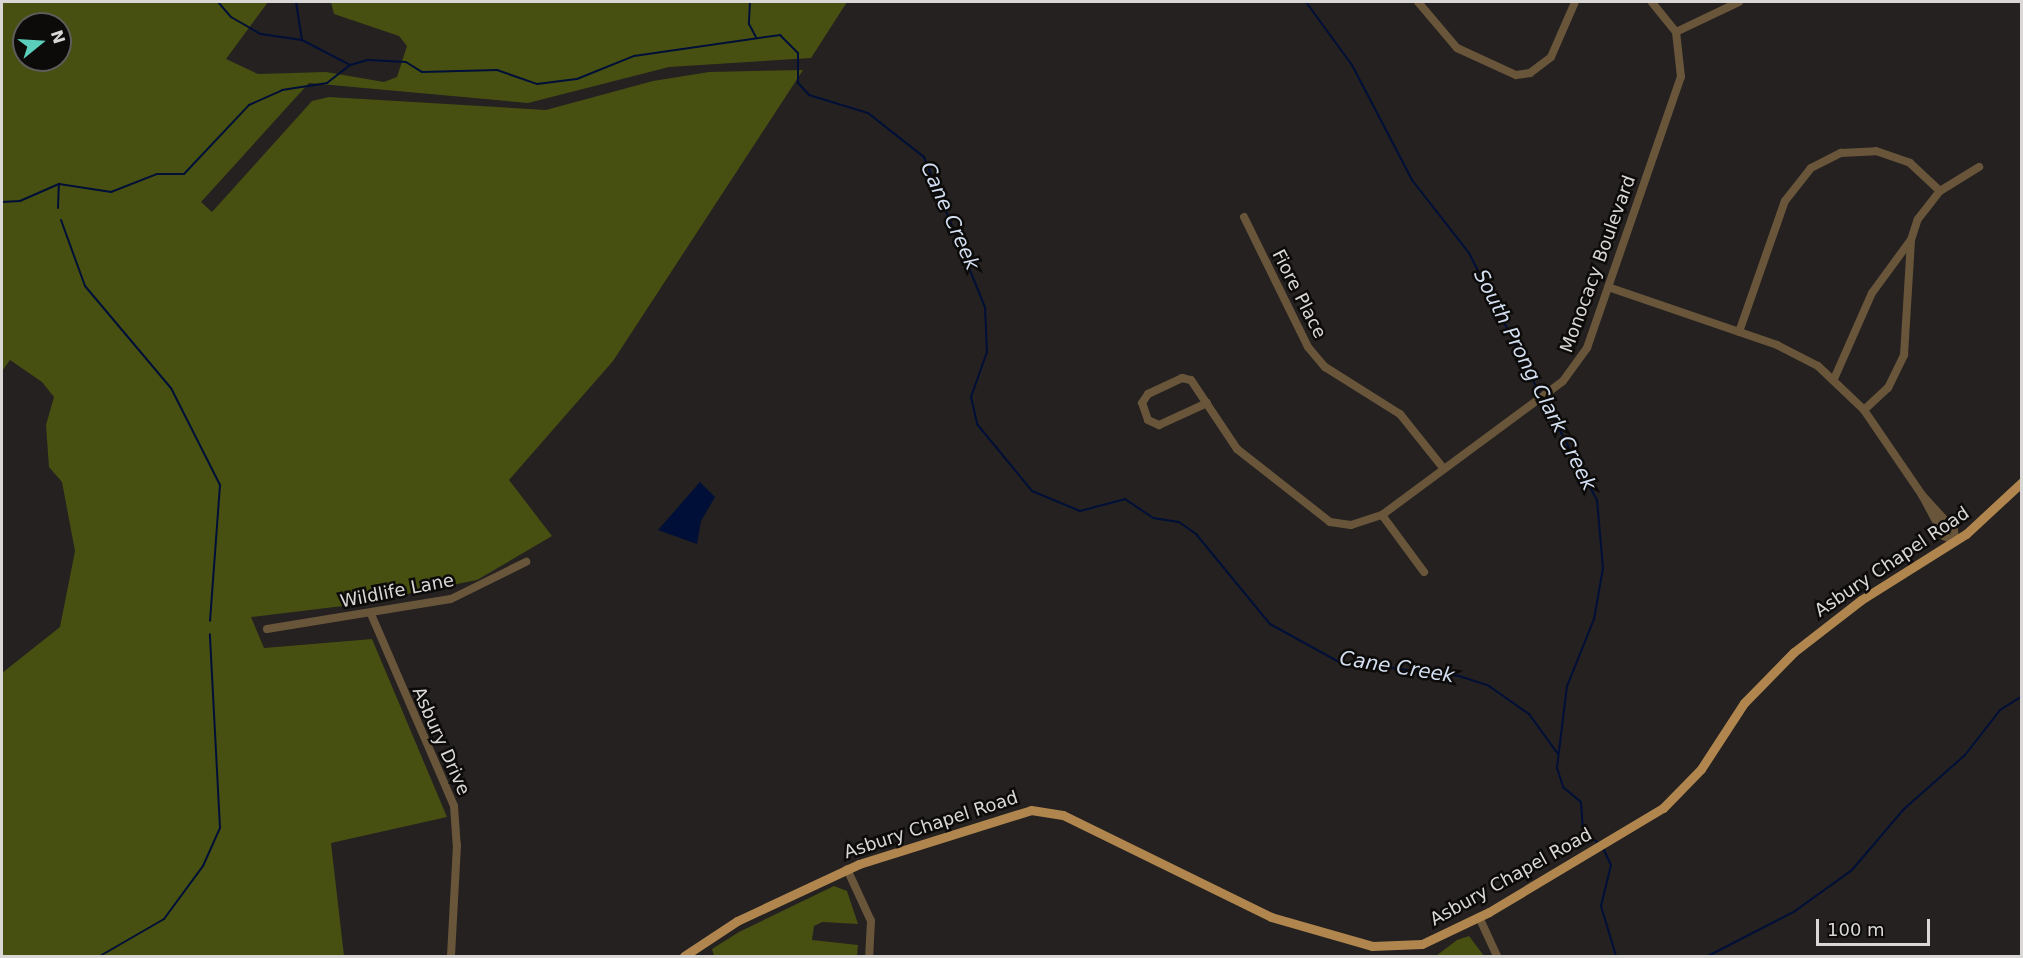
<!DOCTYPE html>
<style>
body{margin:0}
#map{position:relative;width:2023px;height:958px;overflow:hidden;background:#242120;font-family:"DejaVu Sans",sans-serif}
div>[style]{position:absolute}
.forest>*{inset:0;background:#475011}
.water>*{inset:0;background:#000f37}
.stream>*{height:2px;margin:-1px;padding:0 1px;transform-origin:1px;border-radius:1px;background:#000f37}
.minor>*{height:8px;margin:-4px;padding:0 4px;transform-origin:4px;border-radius:4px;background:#69553a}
.major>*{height:9px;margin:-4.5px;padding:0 4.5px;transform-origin:4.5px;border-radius:4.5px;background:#b0864e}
span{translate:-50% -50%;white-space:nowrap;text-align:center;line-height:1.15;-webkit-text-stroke:5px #0c0b0a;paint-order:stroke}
.street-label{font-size:18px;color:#dad8d7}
.water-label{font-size:20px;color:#d3dff0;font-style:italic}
.frame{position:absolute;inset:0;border:3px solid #dad8d7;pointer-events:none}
.north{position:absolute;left:12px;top:12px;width:60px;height:60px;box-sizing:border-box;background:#0c0b0a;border:2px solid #5e5d5c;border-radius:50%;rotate:72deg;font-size:16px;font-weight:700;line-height:24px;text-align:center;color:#dad8d7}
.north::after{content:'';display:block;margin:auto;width:21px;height:27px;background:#5bcebc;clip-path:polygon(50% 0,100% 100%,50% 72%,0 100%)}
.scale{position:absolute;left:1816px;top:919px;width:114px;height:27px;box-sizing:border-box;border:3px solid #dad8d7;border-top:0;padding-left:8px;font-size:18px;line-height:21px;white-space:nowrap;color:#dad8d7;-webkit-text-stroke:4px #0c0b0a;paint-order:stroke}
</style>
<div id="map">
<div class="forest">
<div style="clip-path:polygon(evenodd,2px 2px,268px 2px,226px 59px,258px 74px,326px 72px,384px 82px,397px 77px,407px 46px,399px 36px,334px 14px,331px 2px,847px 2px,811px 58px,669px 67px,528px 103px,309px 83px,201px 202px,212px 212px,312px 101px,329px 97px,546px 110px,653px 81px,709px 72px,803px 70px,613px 361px,509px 480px,552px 536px,477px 580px,351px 605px,251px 617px,264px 648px,372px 639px,447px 817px,331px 843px,344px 956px,2px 956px,2px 673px,60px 627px,75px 551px,62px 482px,49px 467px,46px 425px,54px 397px,42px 382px,10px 360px,2px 371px,2px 2px,24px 24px,60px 24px,60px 60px,24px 60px,24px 24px)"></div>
<div style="clip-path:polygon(834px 886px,847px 891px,858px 924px,822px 922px,814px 926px,812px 940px,858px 945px,857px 956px,714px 956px,712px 949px,739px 932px)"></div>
<div style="clip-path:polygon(1469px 936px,1484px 956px,1436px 956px,1457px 940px)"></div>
</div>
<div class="water">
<div style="clip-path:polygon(700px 482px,715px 497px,701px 521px,697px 544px,658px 530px)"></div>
</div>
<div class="stream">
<div style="left:218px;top:2px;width:20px;rotate:49deg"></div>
<div style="left:231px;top:17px;width:34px;rotate:30deg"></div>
<div style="left:261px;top:34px;width:41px;rotate:8.3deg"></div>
<div style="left:302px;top:40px;width:54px;rotate:27.5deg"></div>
<div style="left:296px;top:2px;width:38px;rotate:81deg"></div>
<div style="left:750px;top:2px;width:22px;rotate:93deg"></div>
<div style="left:749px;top:24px;width:15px;rotate:62deg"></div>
<div style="left:1306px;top:2px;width:78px;rotate:53.9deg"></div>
<div style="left:1352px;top:65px;width:130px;rotate:62.4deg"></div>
<div style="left:1412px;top:180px;width:93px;rotate:52deg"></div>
<div style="left:1469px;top:253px;width:158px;rotate:63.3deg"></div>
<div style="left:2px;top:202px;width:18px;rotate:-3deg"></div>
<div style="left:20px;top:201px;width:43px;rotate:-23.6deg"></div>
<div style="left:59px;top:184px;width:53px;rotate:8.7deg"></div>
<div style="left:111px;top:192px;width:49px;rotate:-21.4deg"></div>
<div style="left:157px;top:174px;width:27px"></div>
<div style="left:184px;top:174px;width:95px;rotate:-46.7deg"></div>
<div style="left:249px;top:105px;width:36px;rotate:-24deg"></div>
<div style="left:282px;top:90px;width:46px;rotate:-8.8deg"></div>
<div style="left:327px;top:83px;width:29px;rotate:-38deg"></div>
<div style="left:350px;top:65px;width:19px;rotate:-16deg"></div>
<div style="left:368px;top:60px;width:38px;rotate:3deg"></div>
<div style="left:406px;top:62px;width:19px;rotate:32deg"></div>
<div style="left:422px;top:72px;width:75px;rotate:-1.5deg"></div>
<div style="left:497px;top:70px;width:42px;rotate:19.3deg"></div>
<div style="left:537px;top:84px;width:40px;rotate:-7.1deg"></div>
<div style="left:577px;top:79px;width:61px;rotate:-22deg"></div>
<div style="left:634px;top:56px;width:148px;rotate:-8.2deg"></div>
<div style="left:780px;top:35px;width:25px;rotate:45deg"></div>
<div style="left:798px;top:53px;width:30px;rotate:90deg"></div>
<div style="left:798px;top:83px;width:16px;rotate:47deg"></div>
<div style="left:809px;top:95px;width:62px;rotate:17deg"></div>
<div style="left:868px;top:113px;width:71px;rotate:38.2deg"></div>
<div style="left:924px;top:157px;width:162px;rotate:67.9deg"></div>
<div style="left:985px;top:307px;width:45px;rotate:87.5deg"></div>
<div style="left:987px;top:352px;width:48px;rotate:109.6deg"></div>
<div style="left:971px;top:397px;width:28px;rotate:77deg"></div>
<div style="left:977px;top:424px;width:87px;rotate:50.6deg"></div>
<div style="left:1032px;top:491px;width:52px;rotate:22.6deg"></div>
<div style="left:1080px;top:511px;width:47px;rotate:-14.9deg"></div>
<div style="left:1125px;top:499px;width:34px;rotate:34deg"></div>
<div style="left:1153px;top:518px;width:26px;rotate:9deg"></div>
<div style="left:1179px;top:522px;width:21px;rotate:35deg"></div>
<div style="left:1196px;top:534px;width:117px;rotate:50.6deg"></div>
<div style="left:1270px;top:624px;width:79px;rotate:28.8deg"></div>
<div style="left:1339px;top:662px;width:121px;rotate:6.7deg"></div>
<div style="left:1459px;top:676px;width:32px;rotate:18deg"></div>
<div style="left:1489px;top:686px;width:49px;rotate:35deg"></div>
<div style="left:1529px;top:714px;width:49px;rotate:54.1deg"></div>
<div style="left:58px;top:208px;width:24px;rotate:-88deg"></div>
<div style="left:61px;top:220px;width:70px;rotate:70deg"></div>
<div style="left:85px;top:286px;width:133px;rotate:49.9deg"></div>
<div style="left:171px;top:388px;width:109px;rotate:63.2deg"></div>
<div style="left:220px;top:485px;width:136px;rotate:94.2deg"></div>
<div style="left:1543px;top:399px;width:115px;rotate:61.9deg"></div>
<div style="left:1597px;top:500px;width:68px;rotate:85deg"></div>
<div style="left:1603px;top:568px;width:52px;rotate:100deg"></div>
<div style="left:1594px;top:619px;width:72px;rotate:111.9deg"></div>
<div style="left:1567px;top:686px;width:83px;rotate:97deg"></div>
<div style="left:1557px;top:768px;width:20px;rotate:72deg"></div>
<div style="left:1563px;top:787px;width:23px;rotate:40deg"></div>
<div style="left:1581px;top:802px;width:28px;rotate:86deg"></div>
<div style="left:1583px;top:830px;width:21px;rotate:41deg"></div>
<div style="left:1603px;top:848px;width:19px;rotate:65deg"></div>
<div style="left:1611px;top:865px;width:42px;rotate:103.7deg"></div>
<div style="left:1601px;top:906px;width:52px;rotate:73.3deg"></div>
<div style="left:100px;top:956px;width:74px;rotate:-30deg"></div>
<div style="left:164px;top:919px;width:66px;rotate:-53.7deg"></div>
<div style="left:203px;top:866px;width:42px;rotate:-65.9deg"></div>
<div style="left:220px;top:828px;width:194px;rotate:-93deg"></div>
<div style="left:1708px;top:956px;width:98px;rotate:-27.3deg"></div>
<div style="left:1795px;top:911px;width:70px;rotate:-35.7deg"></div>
<div style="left:1852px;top:870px;width:80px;rotate:-49.6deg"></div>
<div style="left:1904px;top:809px;width:81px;rotate:-41.5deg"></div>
<div style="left:1965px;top:755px;width:57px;rotate:-52.1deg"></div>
<div style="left:2000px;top:710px;width:26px;rotate:-32deg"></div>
</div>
<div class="minor">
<div style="left:1418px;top:2px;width:60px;rotate:49.7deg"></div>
<div style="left:1457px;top:48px;width:65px;rotate:24.6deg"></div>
<div style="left:1516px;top:75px;width:14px;rotate:-8deg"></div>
<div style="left:1530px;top:73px;width:26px;rotate:-37deg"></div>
<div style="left:1551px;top:57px;width:60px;rotate:-66.4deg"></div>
<div style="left:1676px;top:32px;width:70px;rotate:-25.5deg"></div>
<div style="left:1244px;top:217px;width:145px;rotate:63.8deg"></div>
<div style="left:1308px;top:347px;width:26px;rotate:50deg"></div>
<div style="left:1325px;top:367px;width:89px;rotate:32.1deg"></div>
<div style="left:1400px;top:414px;width:70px;rotate:51.3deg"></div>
<div style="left:1608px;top:287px;width:179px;rotate:18.9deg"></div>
<div style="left:1777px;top:345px;width:46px;rotate:27.1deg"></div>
<div style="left:1818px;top:366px;width:64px;rotate:43.7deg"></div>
<div style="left:1864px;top:410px;width:103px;rotate:55.7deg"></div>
<div style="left:1739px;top:332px;width:139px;rotate:-70.7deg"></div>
<div style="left:1785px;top:201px;width:42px;rotate:-51.8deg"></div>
<div style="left:1811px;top:168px;width:34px;rotate:-27deg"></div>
<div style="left:1841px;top:153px;width:35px;rotate:-3deg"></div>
<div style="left:1876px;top:151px;width:36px;rotate:19deg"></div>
<div style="left:1910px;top:163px;width:41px;rotate:43deg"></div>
<div style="left:1834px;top:379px;width:94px;rotate:-66.2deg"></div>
<div style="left:1872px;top:293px;width:64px;rotate:-53.8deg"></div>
<div style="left:1207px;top:403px;width:53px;rotate:155.4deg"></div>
<div style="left:1159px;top:425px;width:12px;rotate:-156deg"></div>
<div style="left:1148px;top:420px;width:18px;rotate:-109deg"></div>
<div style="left:1142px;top:403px;width:11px;rotate:-56deg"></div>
<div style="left:1148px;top:394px;width:38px;rotate:-25deg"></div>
<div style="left:1182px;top:378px;width:9px;rotate:13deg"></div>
<div style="left:1191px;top:380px;width:83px;rotate:56.3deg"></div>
<div style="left:1237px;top:449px;width:118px;rotate:38.1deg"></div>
<div style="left:1330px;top:522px;width:21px;rotate:8deg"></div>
<div style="left:1351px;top:525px;width:33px;rotate:-18deg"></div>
<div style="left:1382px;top:515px;width:225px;rotate:-36.5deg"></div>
<div style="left:1563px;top:381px;width:41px;rotate:-54deg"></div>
<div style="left:1587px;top:348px;width:287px;rotate:-70.9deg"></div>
<div style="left:1681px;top:77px;width:45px;rotate:-96.3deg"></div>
<div style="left:1676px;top:32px;width:38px;rotate:-129deg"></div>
<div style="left:1864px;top:410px;width:33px;rotate:-43deg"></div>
<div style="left:1888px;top:388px;width:37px;rotate:-64deg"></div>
<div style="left:1904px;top:355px;width:115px;rotate:-86.5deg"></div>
<div style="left:1911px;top:240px;width:22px;rotate:-72deg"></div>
<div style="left:1918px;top:219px;width:36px;rotate:-52deg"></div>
<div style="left:1940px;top:191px;width:46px;rotate:-31.6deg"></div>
<div style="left:1922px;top:495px;width:47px;rotate:47.6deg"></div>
<div style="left:1954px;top:530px;width:11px;rotate:85deg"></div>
<div style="left:1955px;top:541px;width:12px;rotate:-156deg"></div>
<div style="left:1944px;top:536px;width:47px;rotate:-118.2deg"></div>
<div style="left:1382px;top:515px;width:71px;rotate:53.6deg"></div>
<div style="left:371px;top:614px;width:209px;rotate:66.6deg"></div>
<div style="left:454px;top:806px;width:39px;rotate:86deg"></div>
<div style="left:457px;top:845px;width:111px;rotate:93.1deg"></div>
<div style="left:267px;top:629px;width:186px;rotate:-9.3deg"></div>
<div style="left:451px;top:599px;width:84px;rotate:-26.3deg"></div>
<div style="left:847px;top:869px;width:57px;rotate:65.2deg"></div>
<div style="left:871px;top:921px;width:35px;rotate:93deg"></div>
<div style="left:1479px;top:917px;width:43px;rotate:65.2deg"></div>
</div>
<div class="major">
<div style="left:684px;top:956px;width:64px;rotate:-33.4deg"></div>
<div style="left:737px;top:921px;width:135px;rotate:-25deg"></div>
<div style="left:859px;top:864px;width:180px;rotate:-17.4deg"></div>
<div style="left:1031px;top:810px;width:32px;rotate:9deg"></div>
<div style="left:1063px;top:815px;width:232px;rotate:26.1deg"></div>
<div style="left:1271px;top:917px;width:105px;rotate:16deg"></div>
<div style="left:1372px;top:946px;width:50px;rotate:-2.3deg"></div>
<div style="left:1422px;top:944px;width:74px;rotate:-25.5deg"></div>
<div style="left:1489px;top:912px;width:203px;rotate:-30.9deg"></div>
<div style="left:1663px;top:808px;width:54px;rotate:-45.7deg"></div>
<div style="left:1701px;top:769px;width:79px;rotate:-56.9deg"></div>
<div style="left:1744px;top:703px;width:71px;rotate:-45.6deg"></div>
<div style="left:1794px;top:652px;width:85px;rotate:-37.8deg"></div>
<div style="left:1861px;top:600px;width:124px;rotate:-32.2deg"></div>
<div style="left:1966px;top:534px;width:76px;rotate:-42.9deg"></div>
</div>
<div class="street-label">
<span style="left:1598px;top:264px;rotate:-70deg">Monocacy Boulevard</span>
<span style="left:1299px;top:294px;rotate:63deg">Fiore Place</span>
<span style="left:1892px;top:562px;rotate:-34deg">Asbury Chapel Road</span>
<span style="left:397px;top:591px;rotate:-11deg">Wildlife Lane</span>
<span style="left:441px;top:741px;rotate:66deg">Asbury Drive</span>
<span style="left:931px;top:825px;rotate:-18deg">Asbury Chapel Road</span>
<span style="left:1511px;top:877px;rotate:-29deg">Asbury Chapel Road</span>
</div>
<div class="water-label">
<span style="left:950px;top:216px;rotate:66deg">Cane Creek</span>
<span style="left:1535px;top:380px;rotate:63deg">South Prong Clark Creek</span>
<span style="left:1397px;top:667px;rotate:9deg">Cane Creek</span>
</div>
<div class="frame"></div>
<div class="north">N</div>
<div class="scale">100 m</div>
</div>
